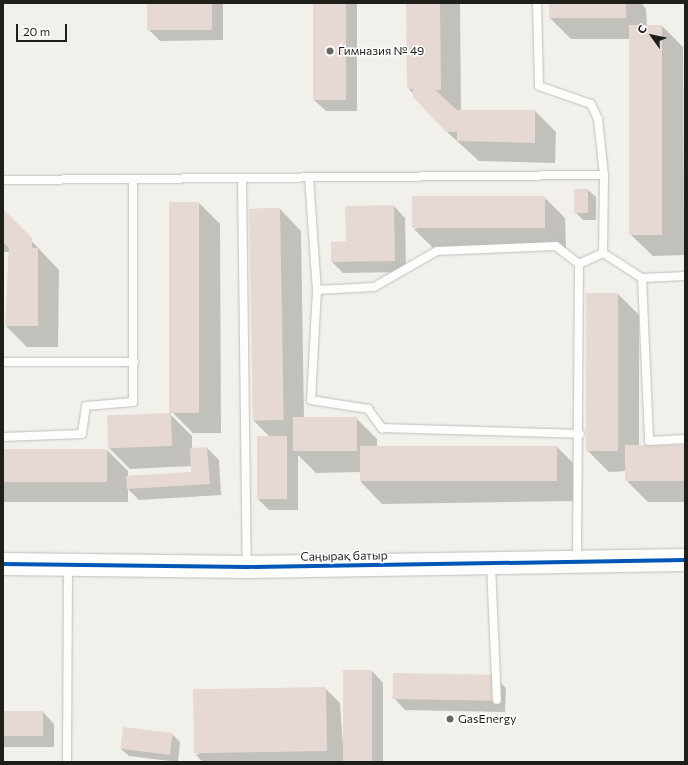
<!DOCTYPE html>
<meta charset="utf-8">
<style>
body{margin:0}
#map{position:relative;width:688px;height:765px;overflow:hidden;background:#f2f0ea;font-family:Commissioner,sans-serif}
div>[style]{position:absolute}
.shadow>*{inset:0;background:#0003}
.building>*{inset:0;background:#e6d8d3;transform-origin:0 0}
.roads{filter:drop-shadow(0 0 1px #bfbeba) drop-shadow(0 0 1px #bfbeba)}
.lane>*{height:8px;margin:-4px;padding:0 4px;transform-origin:4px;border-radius:4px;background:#fdfdfc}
.secondary>*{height:22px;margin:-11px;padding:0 11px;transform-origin:11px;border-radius:11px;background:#fdfdfc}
.cycleway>*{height:4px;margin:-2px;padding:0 2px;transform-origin:2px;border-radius:2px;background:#0057b8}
.dots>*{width:11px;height:11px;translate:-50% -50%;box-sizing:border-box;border:2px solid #fff;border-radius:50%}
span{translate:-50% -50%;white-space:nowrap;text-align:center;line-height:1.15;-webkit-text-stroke:3px #fff;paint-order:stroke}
.poi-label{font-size:12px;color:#1f1f1a}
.left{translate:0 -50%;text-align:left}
.street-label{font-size:12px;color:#1f1f1a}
.frame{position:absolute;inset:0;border:4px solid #1f1f1a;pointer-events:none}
.north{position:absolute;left:632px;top:16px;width:40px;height:40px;-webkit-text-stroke:3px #fff;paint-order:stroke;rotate:303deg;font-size:11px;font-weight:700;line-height:16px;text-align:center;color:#1f1f1a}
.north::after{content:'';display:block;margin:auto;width:14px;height:18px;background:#1f1f1a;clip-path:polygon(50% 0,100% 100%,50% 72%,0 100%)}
.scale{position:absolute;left:16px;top:24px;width:51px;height:18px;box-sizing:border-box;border:2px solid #1f1f1a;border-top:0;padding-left:5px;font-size:12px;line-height:14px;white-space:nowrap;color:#1f1f1a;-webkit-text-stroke:3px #fff;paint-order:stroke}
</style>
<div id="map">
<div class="shadow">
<div style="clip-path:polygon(148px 3px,223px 3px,223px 40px,160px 41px,148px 29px)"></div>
<div style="clip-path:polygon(314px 3px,357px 3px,357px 111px,326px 111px,314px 100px)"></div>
<div style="clip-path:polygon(407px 3px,460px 3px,461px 111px,535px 111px,556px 132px,555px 163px,479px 161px,446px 131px,408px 88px)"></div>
<div style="clip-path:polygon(550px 3px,641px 3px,646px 9px,647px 26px,662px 26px,683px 47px,684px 255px,653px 256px,631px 235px,630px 39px,571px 39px,550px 18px)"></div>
<div style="clip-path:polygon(588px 190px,596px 197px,596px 220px,583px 220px,575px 212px)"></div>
<div style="clip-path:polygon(544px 197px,565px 218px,566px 249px,435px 250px,414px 229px)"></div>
<div style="clip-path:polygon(199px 203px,220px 224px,221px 433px,193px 433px,172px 412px)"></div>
<div style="clip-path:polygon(394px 206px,405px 218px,406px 272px,343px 273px,332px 262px,347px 242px)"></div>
<div style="clip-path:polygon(280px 209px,301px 231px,304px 419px,356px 418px,377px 439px,377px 449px,557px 447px,578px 468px,578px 501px,382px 504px,361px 482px,361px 472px,316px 473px,298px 455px,298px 510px,269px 510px,257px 498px,270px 437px,254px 421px,250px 210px)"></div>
<div style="clip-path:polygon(3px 211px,59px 270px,58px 347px,27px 347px,6px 326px,9px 252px,3px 252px)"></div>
<div style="clip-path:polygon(618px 294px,639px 315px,639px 447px,685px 446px,685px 502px,648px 502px,627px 481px,626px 471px,609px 472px,588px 451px)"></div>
<div style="clip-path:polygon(170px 414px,192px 436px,192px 449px,207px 448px,219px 460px,221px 495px,139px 500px,128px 489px,128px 502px,3px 502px,3px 450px,107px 450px,128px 471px,128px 476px,192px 473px,192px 466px,130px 469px,109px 448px)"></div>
<div style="clip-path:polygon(372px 671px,383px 683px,383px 762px,203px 762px,196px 755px,325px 688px,340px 703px,344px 761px)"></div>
<div style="clip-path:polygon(494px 676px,506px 688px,505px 712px,405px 710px,394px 698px)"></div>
<div style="clip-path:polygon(3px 712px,43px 712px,54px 724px,54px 747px,3px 747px)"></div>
<div style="clip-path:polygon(172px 734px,180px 742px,178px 762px,129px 756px,121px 749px)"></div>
</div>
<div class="building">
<div style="left:147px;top:3px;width:65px;height:27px"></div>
<div style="left:313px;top:3px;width:33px;height:97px"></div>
<div style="clip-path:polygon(406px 3px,440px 3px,441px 90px,435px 90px,457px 110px,535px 110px,535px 143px,457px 141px,457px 132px,446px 132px,413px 97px,413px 89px,407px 89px)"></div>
<div style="left:549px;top:3px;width:77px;height:15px"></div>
<div style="left:629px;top:25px;width:33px;height:210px"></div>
<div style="left:574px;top:189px;width:14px;height:24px"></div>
<div style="left:545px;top:196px;width:32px;height:133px;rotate:90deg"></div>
<div style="left:169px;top:202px;width:30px;height:211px"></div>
<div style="clip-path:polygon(394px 205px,395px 261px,331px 262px,331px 242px,346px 241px,345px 206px)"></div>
<div style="left:280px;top:208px;width:212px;height:31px;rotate:89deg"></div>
<div style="clip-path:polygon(3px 209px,32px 238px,32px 248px,38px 248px,38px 326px,5px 326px,9px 248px,3px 242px)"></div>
<div style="left:586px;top:293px;width:32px;height:158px"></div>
<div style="left:171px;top:413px;width:33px;height:64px;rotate:88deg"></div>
<div style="left:357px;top:417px;width:34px;height:64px;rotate:90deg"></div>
<div style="left:257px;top:436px;width:30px;height:63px"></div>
<div style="left:685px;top:445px;width:36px;height:60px;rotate:90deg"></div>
<div style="left:557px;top:446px;width:35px;height:197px;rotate:90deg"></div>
<div style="clip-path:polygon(207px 447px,210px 484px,127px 489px,126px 476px,191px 472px,190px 448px)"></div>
<div style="left:3px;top:449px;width:104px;height:33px"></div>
<div style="left:343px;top:670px;width:29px;height:92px"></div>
<div style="left:393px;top:673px;width:102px;height:26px;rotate:1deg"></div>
<div style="left:326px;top:687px;width:64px;height:133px;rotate:89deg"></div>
<div style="left:3px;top:711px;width:40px;height:25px"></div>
<div style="left:123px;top:727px;width:50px;height:22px;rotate:7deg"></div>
</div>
<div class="roads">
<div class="lane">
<div style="left:537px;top:3px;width:83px;rotate:88.6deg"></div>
<div style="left:539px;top:86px;width:55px;rotate:19.1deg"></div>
<div style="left:591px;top:104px;width:17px;rotate:65deg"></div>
<div style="left:598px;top:119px;width:56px;rotate:83.9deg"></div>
<div style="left:604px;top:175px;width:78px;rotate:90.7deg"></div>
<div style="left:603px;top:253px;width:46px;rotate:32.7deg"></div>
<div style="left:642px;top:278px;width:163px;rotate:87.5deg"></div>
<div style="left:649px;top:441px;width:36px;rotate:-3deg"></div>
<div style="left:309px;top:177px;width:113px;rotate:86deg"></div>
<div style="left:317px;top:290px;width:110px;rotate:93.1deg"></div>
<div style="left:311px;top:400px;width:58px;rotate:9deg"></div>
<div style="left:368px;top:409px;width:24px;rotate:54deg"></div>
<div style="left:382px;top:428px;width:198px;rotate:1.7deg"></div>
<div style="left:242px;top:178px;width:389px;rotate:89.3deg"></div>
<div style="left:3px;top:180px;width:601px;rotate:-0.48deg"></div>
<div style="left:579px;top:264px;width:26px;rotate:-25deg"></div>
<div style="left:642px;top:278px;width:43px;rotate:-2.7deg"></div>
<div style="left:317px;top:290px;width:57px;rotate:-3deg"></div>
<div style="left:374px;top:287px;width:73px;rotate:-29.7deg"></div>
<div style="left:437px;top:251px;width:119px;rotate:-2.4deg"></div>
<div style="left:556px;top:246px;width:29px;rotate:38deg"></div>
<div style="left:579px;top:264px;width:297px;rotate:90.4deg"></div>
<div style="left:3px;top:362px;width:131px"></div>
<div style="left:3px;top:437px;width:79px;rotate:-2.2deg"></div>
<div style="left:82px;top:434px;width:28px;rotate:-82deg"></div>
<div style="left:86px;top:406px;width:47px;rotate:-4.9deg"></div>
<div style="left:133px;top:402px;width:223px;rotate:-90deg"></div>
<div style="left:491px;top:565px;width:135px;rotate:87.5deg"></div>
<div style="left:67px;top:762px;width:196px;rotate:-89.7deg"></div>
</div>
<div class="secondary">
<div style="left:3px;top:564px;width:244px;rotate:0.7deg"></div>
<div style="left:247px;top:567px;width:438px;rotate:-0.9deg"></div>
</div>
</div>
<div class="cycleway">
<div style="left:3px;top:564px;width:244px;rotate:0.7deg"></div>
<div style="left:247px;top:567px;width:438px;rotate:-0.9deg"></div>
</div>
<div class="dots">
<div style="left:330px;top:51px;background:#696863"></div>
<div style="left:450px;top:719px;background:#696863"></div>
</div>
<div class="poi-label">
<span class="left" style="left:338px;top:51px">Гимназия № 49</span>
<span class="left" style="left:458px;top:719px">GasEnergy</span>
</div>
<div class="street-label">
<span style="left:344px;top:556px;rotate:-1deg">Саңырақ батыр</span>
</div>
<div class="frame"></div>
<div class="north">С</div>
<div class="scale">20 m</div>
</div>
